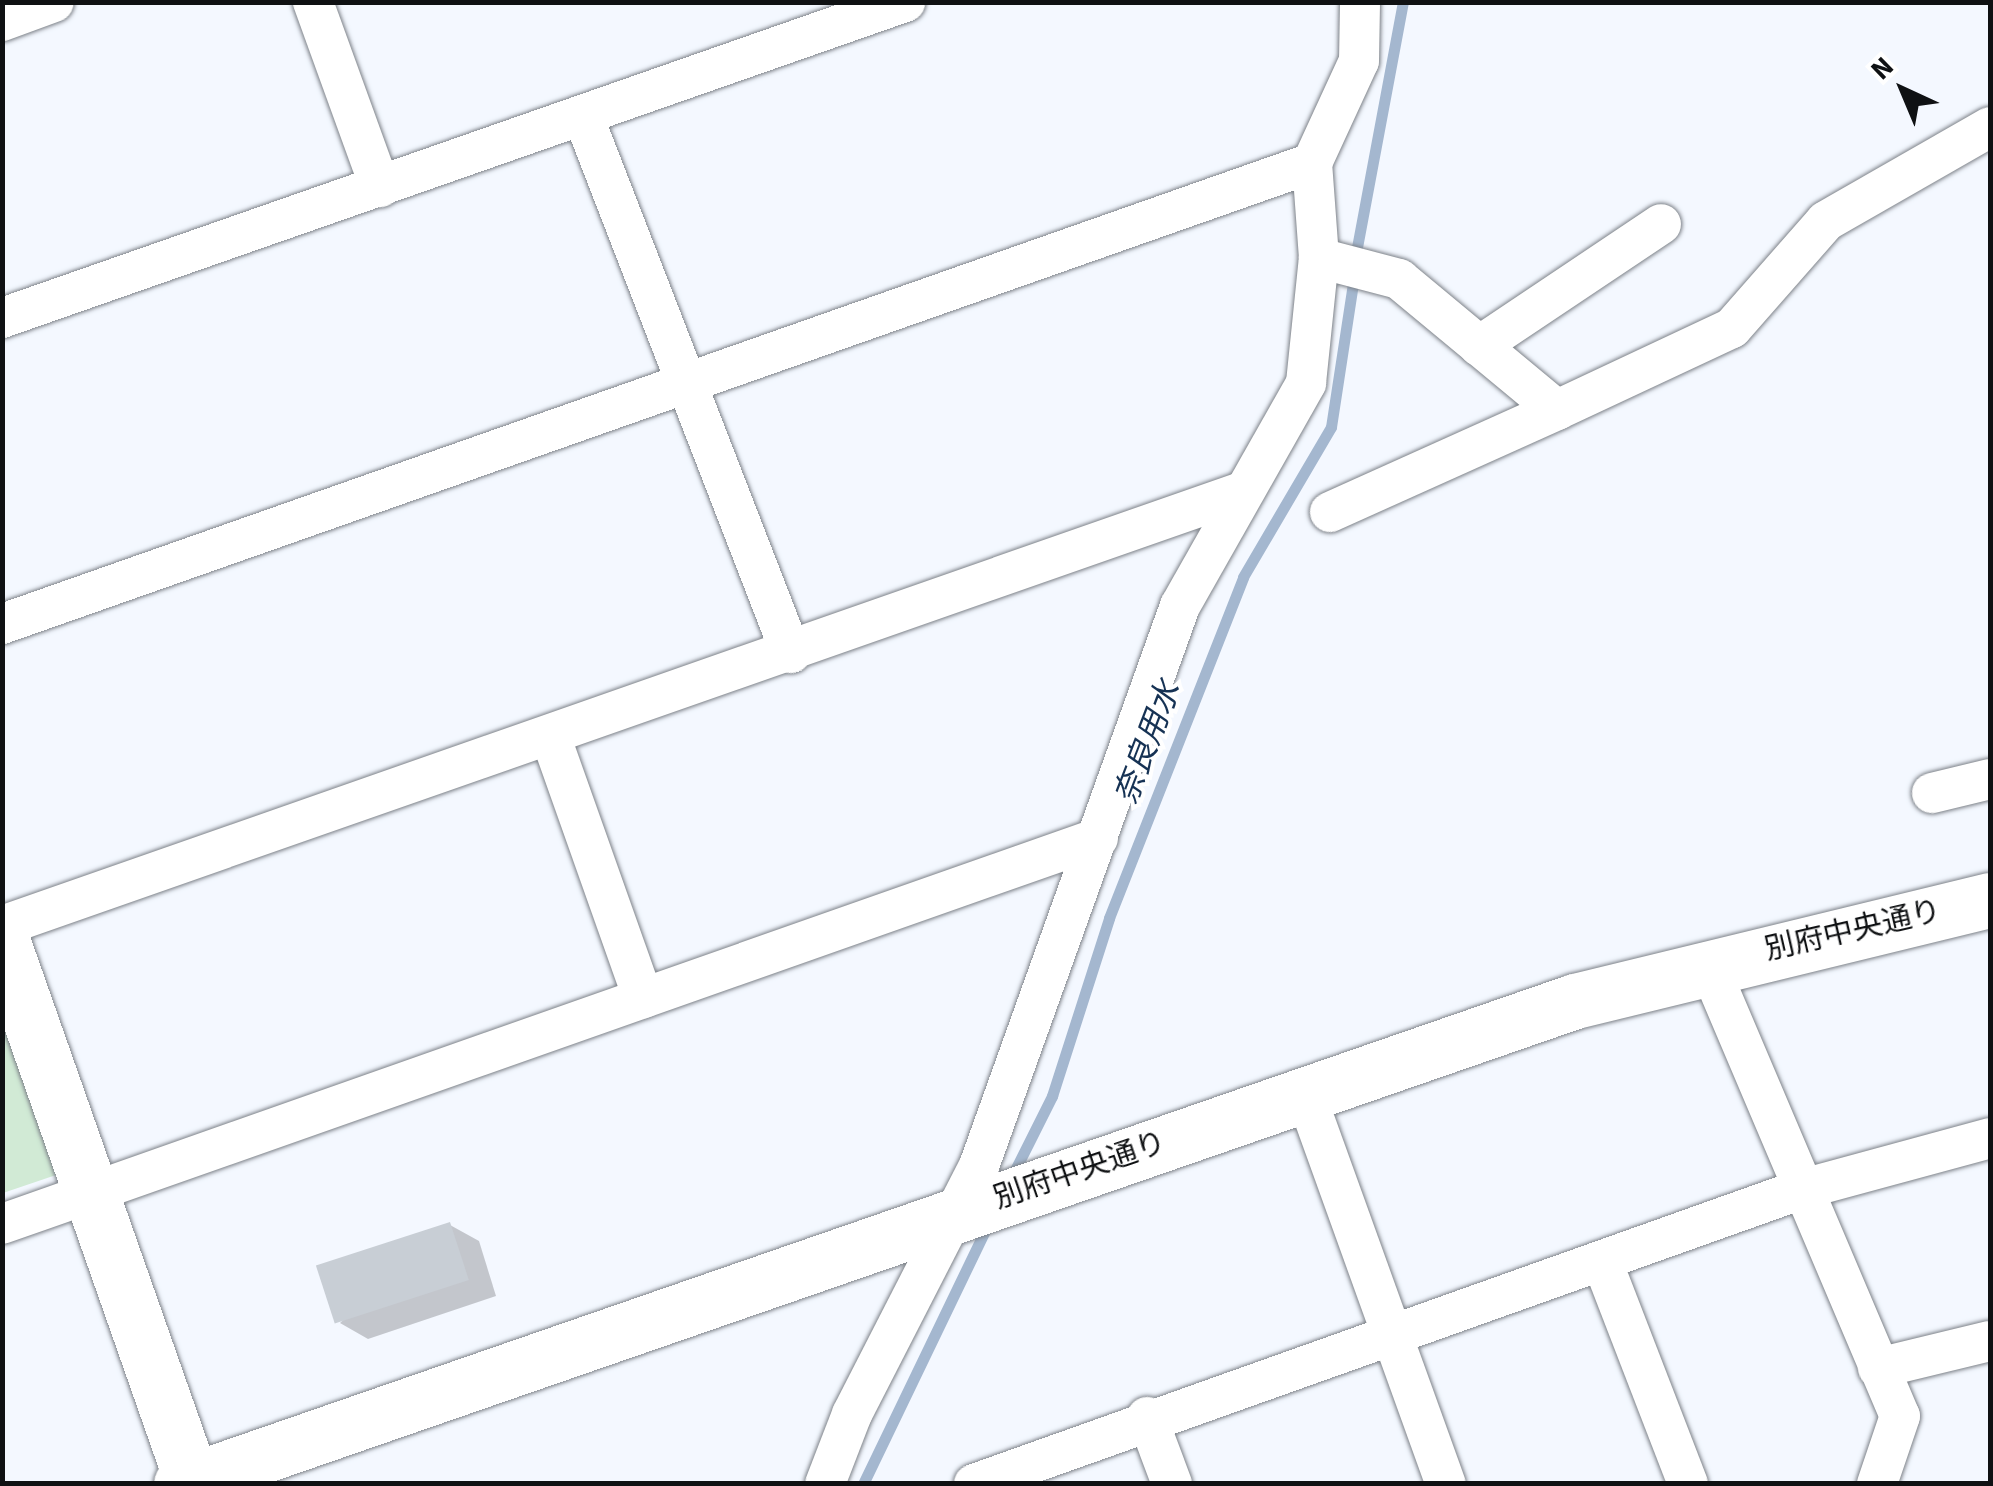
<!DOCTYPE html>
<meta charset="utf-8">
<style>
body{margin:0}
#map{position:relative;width:1993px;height:1486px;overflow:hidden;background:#f4f8ff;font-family:"Source Sans 3","Noto Sans JP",sans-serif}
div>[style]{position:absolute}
.green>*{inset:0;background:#d1ead5}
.shadow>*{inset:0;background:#0003}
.stream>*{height:11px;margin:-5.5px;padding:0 5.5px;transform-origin:5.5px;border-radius:5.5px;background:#a4b7cf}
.building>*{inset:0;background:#c8ced5;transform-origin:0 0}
.roads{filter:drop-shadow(0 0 2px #7d8289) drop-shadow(0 0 2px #7d8289)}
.street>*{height:40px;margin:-20px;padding:0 20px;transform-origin:20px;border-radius:20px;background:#fff}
.secondary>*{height:55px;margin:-27.5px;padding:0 27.5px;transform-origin:27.5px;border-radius:27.5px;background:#fff}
span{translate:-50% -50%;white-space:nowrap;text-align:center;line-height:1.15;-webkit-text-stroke:8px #fff;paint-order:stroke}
.street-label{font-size:30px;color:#0f1113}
.water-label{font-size:32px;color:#163254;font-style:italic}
.frame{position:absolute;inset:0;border:5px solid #0f1113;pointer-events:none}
.north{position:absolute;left:1853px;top:40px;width:100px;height:100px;-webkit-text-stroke:8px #fff;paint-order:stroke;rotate:316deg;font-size:28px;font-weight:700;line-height:40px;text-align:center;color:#0f1113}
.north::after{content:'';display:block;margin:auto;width:35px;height:45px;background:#0f1113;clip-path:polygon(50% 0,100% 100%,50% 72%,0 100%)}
</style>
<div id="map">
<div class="green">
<div style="clip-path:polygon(2px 1022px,59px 1174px,3px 1193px,2px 1193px)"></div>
</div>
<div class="shadow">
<div style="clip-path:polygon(450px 1225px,479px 1241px,496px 1296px,368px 1339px,340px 1323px)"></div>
</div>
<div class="stream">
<div style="left:1355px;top:258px;width:260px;rotate:-79.4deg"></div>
<div style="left:1011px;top:1178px;width:92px;rotate:-63.4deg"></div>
<div style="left:1052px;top:1096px;width:187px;rotate:-72.2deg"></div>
<div style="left:1109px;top:918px;width:366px;rotate:-68.5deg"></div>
<div style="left:1243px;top:577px;width:174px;rotate:-59.6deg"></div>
<div style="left:1331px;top:427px;width:152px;rotate:-81.3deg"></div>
<div style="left:863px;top:1484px;width:286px;rotate:-64.3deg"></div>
</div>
<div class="building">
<div style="left:450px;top:1222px;width:61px;height:141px;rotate:72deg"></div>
</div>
<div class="roads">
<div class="street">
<div style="left:313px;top:2px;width:197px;rotate:70.1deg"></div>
<div style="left:2px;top:21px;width:55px;rotate:-20.1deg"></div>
<div style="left:583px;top:116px;width:576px;rotate:68.83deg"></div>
<div style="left:1319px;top:258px;width:83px;rotate:14.7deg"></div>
<div style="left:1399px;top:279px;width:205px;rotate:39.7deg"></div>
<div style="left:1557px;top:410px;width:193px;rotate:-25.1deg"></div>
<div style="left:1732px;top:328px;width:142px;rotate:-48.7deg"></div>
<div style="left:1826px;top:221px;width:189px;rotate:-29.8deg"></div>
<div style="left:2px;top:318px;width:957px;rotate:-19.29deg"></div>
<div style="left:1479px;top:346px;width:219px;rotate:-33.8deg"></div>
<div style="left:1330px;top:512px;width:249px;rotate:-24.2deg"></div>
<div style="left:2px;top:624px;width:1389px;rotate:-19.39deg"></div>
<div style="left:551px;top:738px;width:276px;rotate:70.5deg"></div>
<div style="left:1932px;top:793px;width:60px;rotate:-13.6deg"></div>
<div style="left:2px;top:926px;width:1313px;rotate:-19.3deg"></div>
<div style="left:1708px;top:964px;width:491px;rotate:67deg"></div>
<div style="left:1900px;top:1416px;width:72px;rotate:108.7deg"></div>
<div style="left:1305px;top:1093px;width:416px;rotate:70.2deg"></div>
<div style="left:2px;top:1224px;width:1162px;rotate:-19.4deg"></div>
<div style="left:1602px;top:1261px;width:239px;rotate:68.9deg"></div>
<div style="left:1878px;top:1368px;width:115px;rotate:-13.6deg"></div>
<div style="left:1147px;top:1417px;width:72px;rotate:69.5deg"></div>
<div style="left:825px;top:1484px;width:75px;rotate:-68.9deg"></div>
<div style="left:852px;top:1414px;width:279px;rotate:-62.9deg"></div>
<div style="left:979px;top:1166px;width:595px;rotate:-70.26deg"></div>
<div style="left:1180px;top:606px;width:256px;rotate:-60.5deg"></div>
<div style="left:1306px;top:383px;width:126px;rotate:-84.1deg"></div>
<div style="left:1319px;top:258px;width:95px;rotate:-94.2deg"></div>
<div style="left:1312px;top:163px;width:112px;rotate:-65.3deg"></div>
<div style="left:1359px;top:61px;width:59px;rotate:-89deg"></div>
<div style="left:974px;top:1484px;width:876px;rotate:-19.61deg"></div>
<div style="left:1799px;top:1190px;width:198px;rotate:-15.2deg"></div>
</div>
<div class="secondary">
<div style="left:2px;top:940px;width:577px;rotate:70.65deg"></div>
<div style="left:181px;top:1484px;width:1475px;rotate:-19.11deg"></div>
<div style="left:1575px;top:1001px;width:427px;rotate:-13.7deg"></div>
</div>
</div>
<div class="street-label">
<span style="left:1853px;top:931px;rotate:-13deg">別府中央通り</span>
<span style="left:1080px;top:1171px;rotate:-19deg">別府中央通り</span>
</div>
<div class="water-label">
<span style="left:1148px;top:743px;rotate:-69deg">奈良用水</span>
</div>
<div class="frame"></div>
<div class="north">N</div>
</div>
